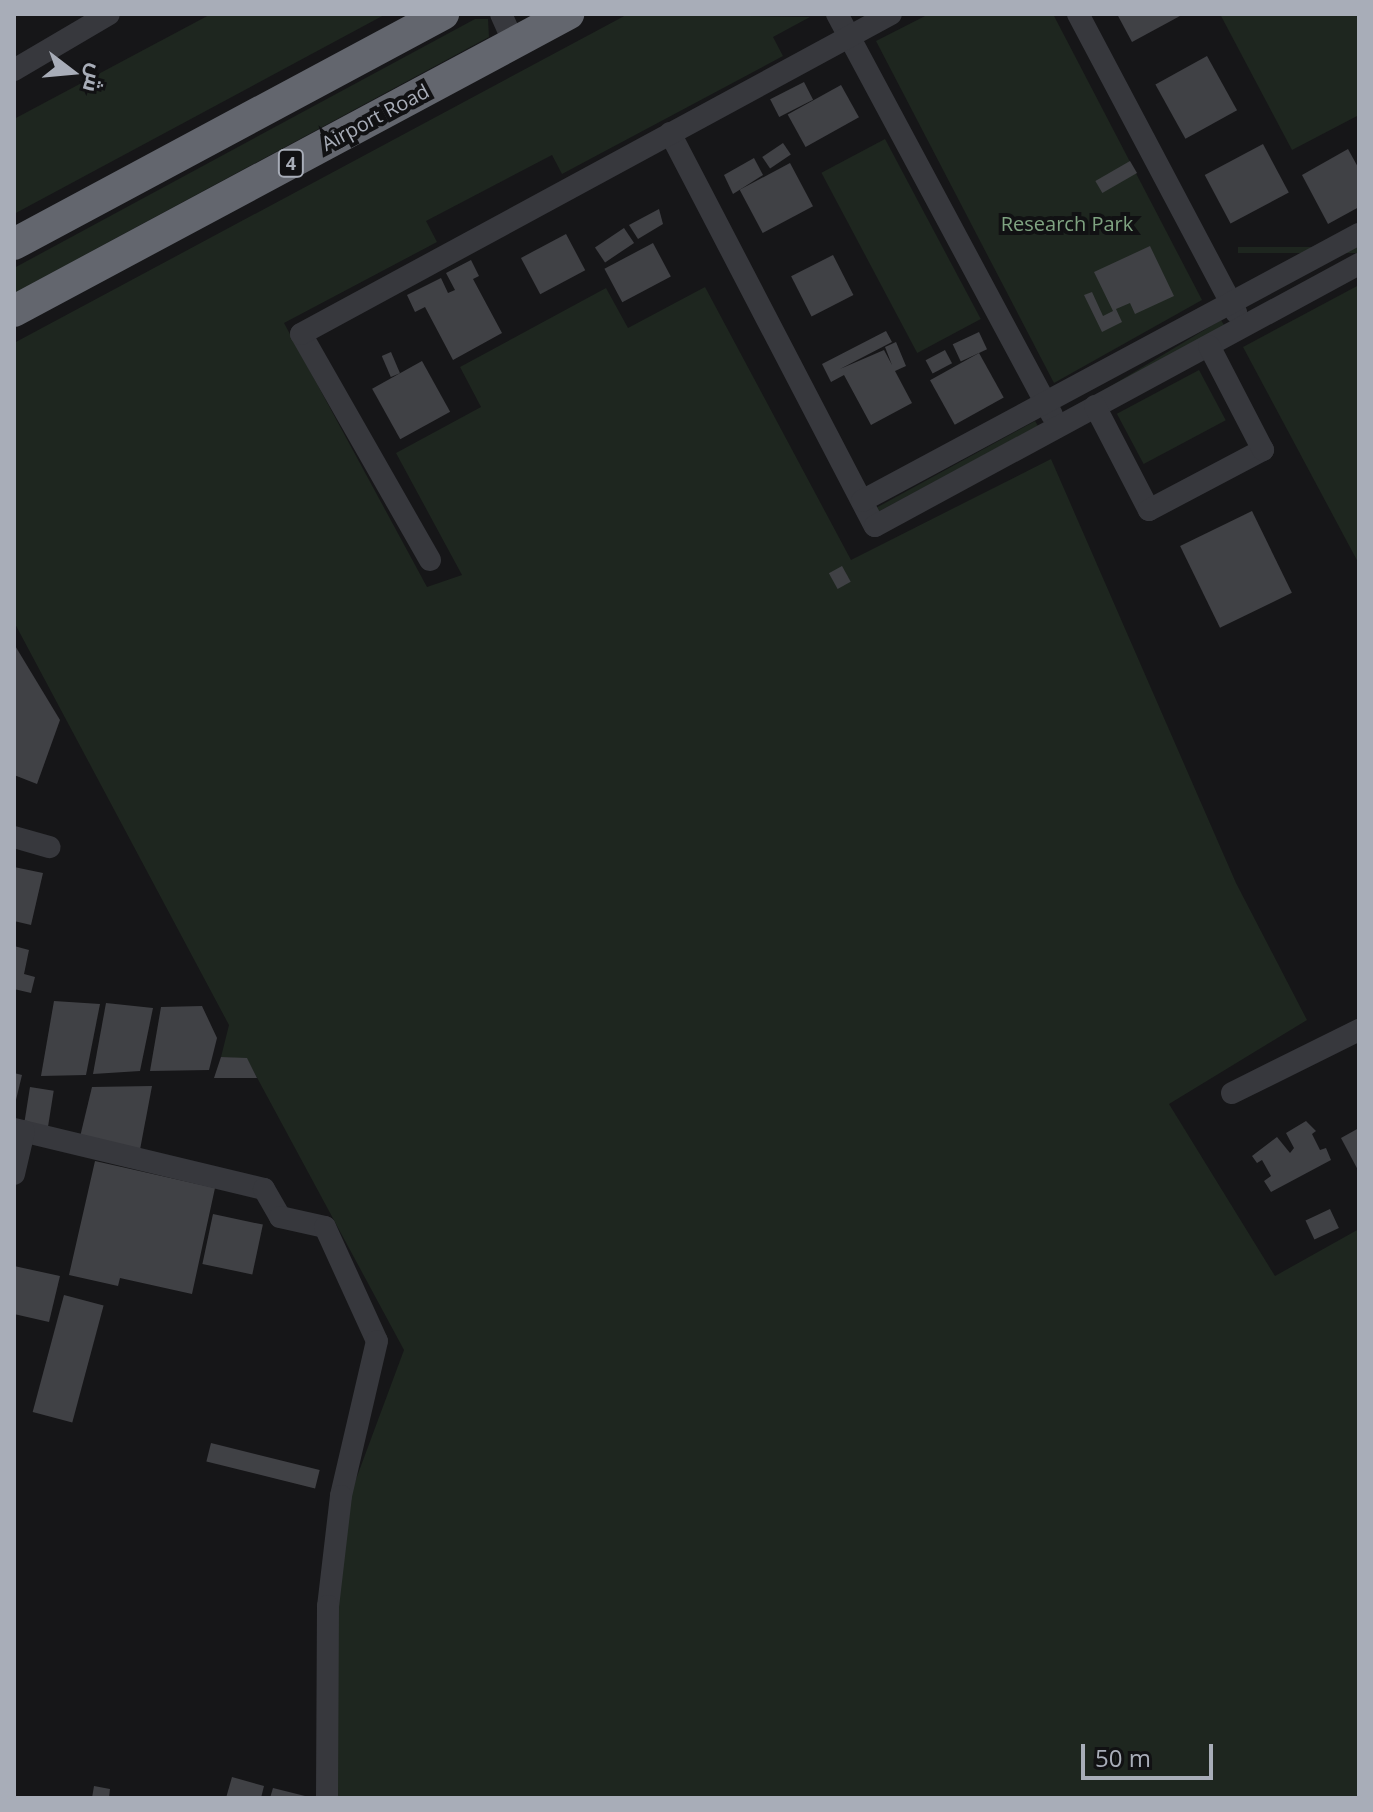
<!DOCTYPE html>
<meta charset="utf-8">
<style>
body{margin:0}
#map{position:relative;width:1373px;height:1812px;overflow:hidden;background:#161618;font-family:"Open Sans",Cairo,sans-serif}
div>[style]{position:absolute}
.green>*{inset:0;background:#1e261f;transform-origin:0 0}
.building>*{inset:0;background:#404145;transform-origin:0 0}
.minor>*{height:22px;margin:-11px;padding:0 11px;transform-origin:11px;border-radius:11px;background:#37383d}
.highway>*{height:32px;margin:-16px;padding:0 16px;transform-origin:16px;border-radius:16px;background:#63666e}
span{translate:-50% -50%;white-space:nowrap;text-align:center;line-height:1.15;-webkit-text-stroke:8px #111113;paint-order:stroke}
.shield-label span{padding:2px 6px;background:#111113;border:2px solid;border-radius:6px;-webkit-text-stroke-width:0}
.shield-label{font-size:18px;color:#a8adb8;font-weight:700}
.street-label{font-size:20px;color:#a8adb8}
.park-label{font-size:20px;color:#7fa381}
.frame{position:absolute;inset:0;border:16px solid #a8adb8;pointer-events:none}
.north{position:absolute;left:32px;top:32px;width:80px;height:80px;-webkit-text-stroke:6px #111113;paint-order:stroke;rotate:106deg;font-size:22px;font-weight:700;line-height:32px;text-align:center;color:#a8adb8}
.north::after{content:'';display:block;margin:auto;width:28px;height:36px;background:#a8adb8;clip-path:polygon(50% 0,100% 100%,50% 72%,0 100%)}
.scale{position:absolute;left:1081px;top:1744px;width:132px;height:36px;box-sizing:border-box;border:4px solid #a8adb8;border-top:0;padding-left:10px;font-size:24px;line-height:28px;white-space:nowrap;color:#a8adb8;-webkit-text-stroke:6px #111113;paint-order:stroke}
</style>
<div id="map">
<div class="green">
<div style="clip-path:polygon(211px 14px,386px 14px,14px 214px,14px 119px)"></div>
<div style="clip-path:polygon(628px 14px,810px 17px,773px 37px,783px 56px,562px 174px,552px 155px,426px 221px,437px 242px,284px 323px,427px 587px,462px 575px,396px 453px,481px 407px,460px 367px,606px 288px,628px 328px,705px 287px,851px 560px,1051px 459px,1236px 883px,1307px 1020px,1169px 1104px,1275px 1276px,1359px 1229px,1359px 1798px,334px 1798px,335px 1607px,349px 1498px,404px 1350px,247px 1059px,221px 1057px,229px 1025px,14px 622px,14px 343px)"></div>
<div style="clip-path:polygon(929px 14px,1053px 14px,1202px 300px,1054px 383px,876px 41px)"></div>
<div style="clip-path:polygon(1220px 14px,1359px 14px,1359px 115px,1292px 150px)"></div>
<div style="clip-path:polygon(475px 19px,488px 19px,489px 37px,14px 293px,14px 268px)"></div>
<div style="left:885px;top:139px;width:204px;height:72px;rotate:62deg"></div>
<div style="left:1359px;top:247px;width:6px;height:121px;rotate:90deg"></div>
<div style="clip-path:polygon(1359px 285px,1359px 564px,1243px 347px)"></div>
<div style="left:1221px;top:320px;width:6px;height:174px;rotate:59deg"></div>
<div style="left:1199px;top:370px;width:57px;height:93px;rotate:62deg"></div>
<div style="clip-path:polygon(1035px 421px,1038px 426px,876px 513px,874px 509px)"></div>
</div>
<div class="building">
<div style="clip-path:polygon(1117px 14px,1179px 14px,1180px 16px,1132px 42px)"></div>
<div style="left:1207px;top:56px;width:62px;height:59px;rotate:61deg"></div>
<div style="left:804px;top:82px;width:20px;height:38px;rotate:63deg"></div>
<div style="left:841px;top:85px;width:37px;height:61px;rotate:61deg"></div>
<div style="left:783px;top:143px;width:14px;height:25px;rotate:56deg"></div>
<div style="left:1263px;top:144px;width:55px;height:66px;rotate:62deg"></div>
<div style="clip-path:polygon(1348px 149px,1359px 169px,1359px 207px,1328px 224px,1302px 175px)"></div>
<div style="clip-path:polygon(754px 158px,763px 175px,733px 194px,724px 175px)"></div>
<div style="left:1130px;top:161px;width:14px;height:40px;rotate:60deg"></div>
<div style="left:790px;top:163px;width:49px;height:57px;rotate:62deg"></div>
<div style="clip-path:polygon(659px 209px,663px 224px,638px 239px,629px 225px)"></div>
<div style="left:624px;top:228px;width:18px;height:35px;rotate:56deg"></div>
<div style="left:566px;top:234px;width:41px;height:51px;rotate:62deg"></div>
<div style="left:653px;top:243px;width:38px;height:55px;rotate:62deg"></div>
<div style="clip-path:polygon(1150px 246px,1174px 296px,1135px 314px,1130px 303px,1116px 309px,1122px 322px,1102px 332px,1084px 295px,1092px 292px,1103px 316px,1113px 311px,1094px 272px)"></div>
<div style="left:833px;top:255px;width:45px;height:47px;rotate:63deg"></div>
<div style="clip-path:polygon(471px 260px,479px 276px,473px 279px,502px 333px,453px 360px,425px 307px,415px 312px,407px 295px,441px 278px,448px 293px,455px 290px,446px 273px)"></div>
<div style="clip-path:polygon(886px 331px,892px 342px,840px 369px,884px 350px,892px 365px,885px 347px,896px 342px,906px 366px,895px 371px,912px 403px,871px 425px,844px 375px,831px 382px,822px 364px)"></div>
<div style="left:979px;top:332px;width:19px;height:29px;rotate:65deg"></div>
<div style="left:945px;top:350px;width:15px;height:22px;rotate:62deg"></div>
<div style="left:391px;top:352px;width:23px;height:10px;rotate:67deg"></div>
<div style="left:979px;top:353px;width:51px;height:56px;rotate:61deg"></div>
<div style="left:422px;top:361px;width:58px;height:57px;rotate:61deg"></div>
<div style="left:1252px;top:511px;width:91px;height:80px;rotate:64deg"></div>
<div style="left:842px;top:566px;width:18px;height:15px;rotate:61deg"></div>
<div style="clip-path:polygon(14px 644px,60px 720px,37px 784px,14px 775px)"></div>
<div style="clip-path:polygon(14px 867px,43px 873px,31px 925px,14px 921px)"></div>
<div style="clip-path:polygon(14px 946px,29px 950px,24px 974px,35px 977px,31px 993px,14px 989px)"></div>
<div style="clip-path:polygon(54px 1001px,100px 1004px,86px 1075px,41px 1076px)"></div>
<div style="clip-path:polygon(106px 1003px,153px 1008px,140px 1071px,93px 1074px)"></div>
<div style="clip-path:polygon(202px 1006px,217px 1038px,209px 1070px,150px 1071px,161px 1007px)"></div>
<div style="clip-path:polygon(221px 1057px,247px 1058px,257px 1078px,214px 1078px)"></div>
<div style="clip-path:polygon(14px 1073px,22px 1075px,15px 1104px,14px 1104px)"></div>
<div style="clip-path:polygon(152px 1086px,139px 1155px,79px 1141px,92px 1087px)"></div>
<div style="left:30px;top:1087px;width:24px;height:38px;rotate:9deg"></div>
<div style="clip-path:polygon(1306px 1121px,1316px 1131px,1312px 1134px,1320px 1150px,1326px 1148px,1331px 1160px,1271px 1192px,1264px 1181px,1271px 1176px,1262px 1160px,1257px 1163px,1252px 1156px,1277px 1137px,1290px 1153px,1294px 1148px,1286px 1133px)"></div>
<div style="clip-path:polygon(1359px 1128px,1359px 1172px,1341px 1138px)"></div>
<div style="clip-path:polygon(95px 1161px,215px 1188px,192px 1294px,120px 1278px,118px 1286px,69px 1275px)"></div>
<div style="left:1330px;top:1209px;width:21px;height:27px;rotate:65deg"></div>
<div style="left:213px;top:1214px;width:51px;height:51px;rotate:12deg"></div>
<div style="clip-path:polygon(14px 1266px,60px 1276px,49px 1322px,14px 1314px)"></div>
<div style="left:64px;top:1295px;width:41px;height:121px;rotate:15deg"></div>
<div style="left:211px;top:1443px;width:112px;height:19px;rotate:14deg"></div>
<div style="clip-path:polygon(232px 1777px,264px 1786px,261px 1798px,226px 1798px)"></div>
<div style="clip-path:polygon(94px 1786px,110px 1789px,109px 1798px,92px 1798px)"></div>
<div style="clip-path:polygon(273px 1788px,309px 1797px,309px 1798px,270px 1798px)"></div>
</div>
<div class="minor">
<div style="left:501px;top:14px;width:32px;rotate:66deg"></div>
<div style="left:837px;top:14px;width:455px;rotate:61.8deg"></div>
<div style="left:1078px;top:14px;width:338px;rotate:62.1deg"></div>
<div style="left:14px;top:70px;width:110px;rotate:-30.5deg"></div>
<div style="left:670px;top:133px;width:443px;rotate:62.5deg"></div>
<div style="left:875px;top:526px;width:550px;rotate:-28.43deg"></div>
<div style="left:1095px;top:406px;width:117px;rotate:62.6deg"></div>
<div style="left:1149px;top:510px;width:129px;rotate:-27.8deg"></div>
<div style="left:1263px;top:450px;width:117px;rotate:-117.4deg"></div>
<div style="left:862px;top:501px;width:564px;rotate:-28.25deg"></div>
<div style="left:430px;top:560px;width:260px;rotate:-119.7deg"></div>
<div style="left:301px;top:334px;width:671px;rotate:-28.47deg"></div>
<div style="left:14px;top:837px;width:37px;rotate:16deg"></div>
<div style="left:1232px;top:1093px;width:142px;rotate:-26.4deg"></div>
<div style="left:14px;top:1129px;width:257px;rotate:13.5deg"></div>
<div style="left:264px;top:1189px;width:32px;rotate:60deg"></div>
<div style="left:280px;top:1217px;width:46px;rotate:12.5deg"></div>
<div style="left:325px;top:1227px;width:125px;rotate:65.5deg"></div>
<div style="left:377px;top:1341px;width:159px;rotate:103.1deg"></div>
<div style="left:341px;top:1496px;width:111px;rotate:96.7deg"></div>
<div style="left:328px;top:1606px;width:192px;rotate:90.3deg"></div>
<div style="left:14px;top:1174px;width:44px;rotate:-76.9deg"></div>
</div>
<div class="highway">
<div style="left:14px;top:244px;width:487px;rotate:-28.2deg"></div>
<div style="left:14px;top:311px;width:629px;rotate:-28.2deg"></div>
</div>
<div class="shield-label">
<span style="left:291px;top:163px">4</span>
</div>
<div class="street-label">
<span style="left:375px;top:117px;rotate:-28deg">Airport Road</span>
</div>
<div class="park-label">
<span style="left:1067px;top:223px">Research Park</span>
</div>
<div class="frame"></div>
<div class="north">ش</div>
<div class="scale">50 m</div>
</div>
